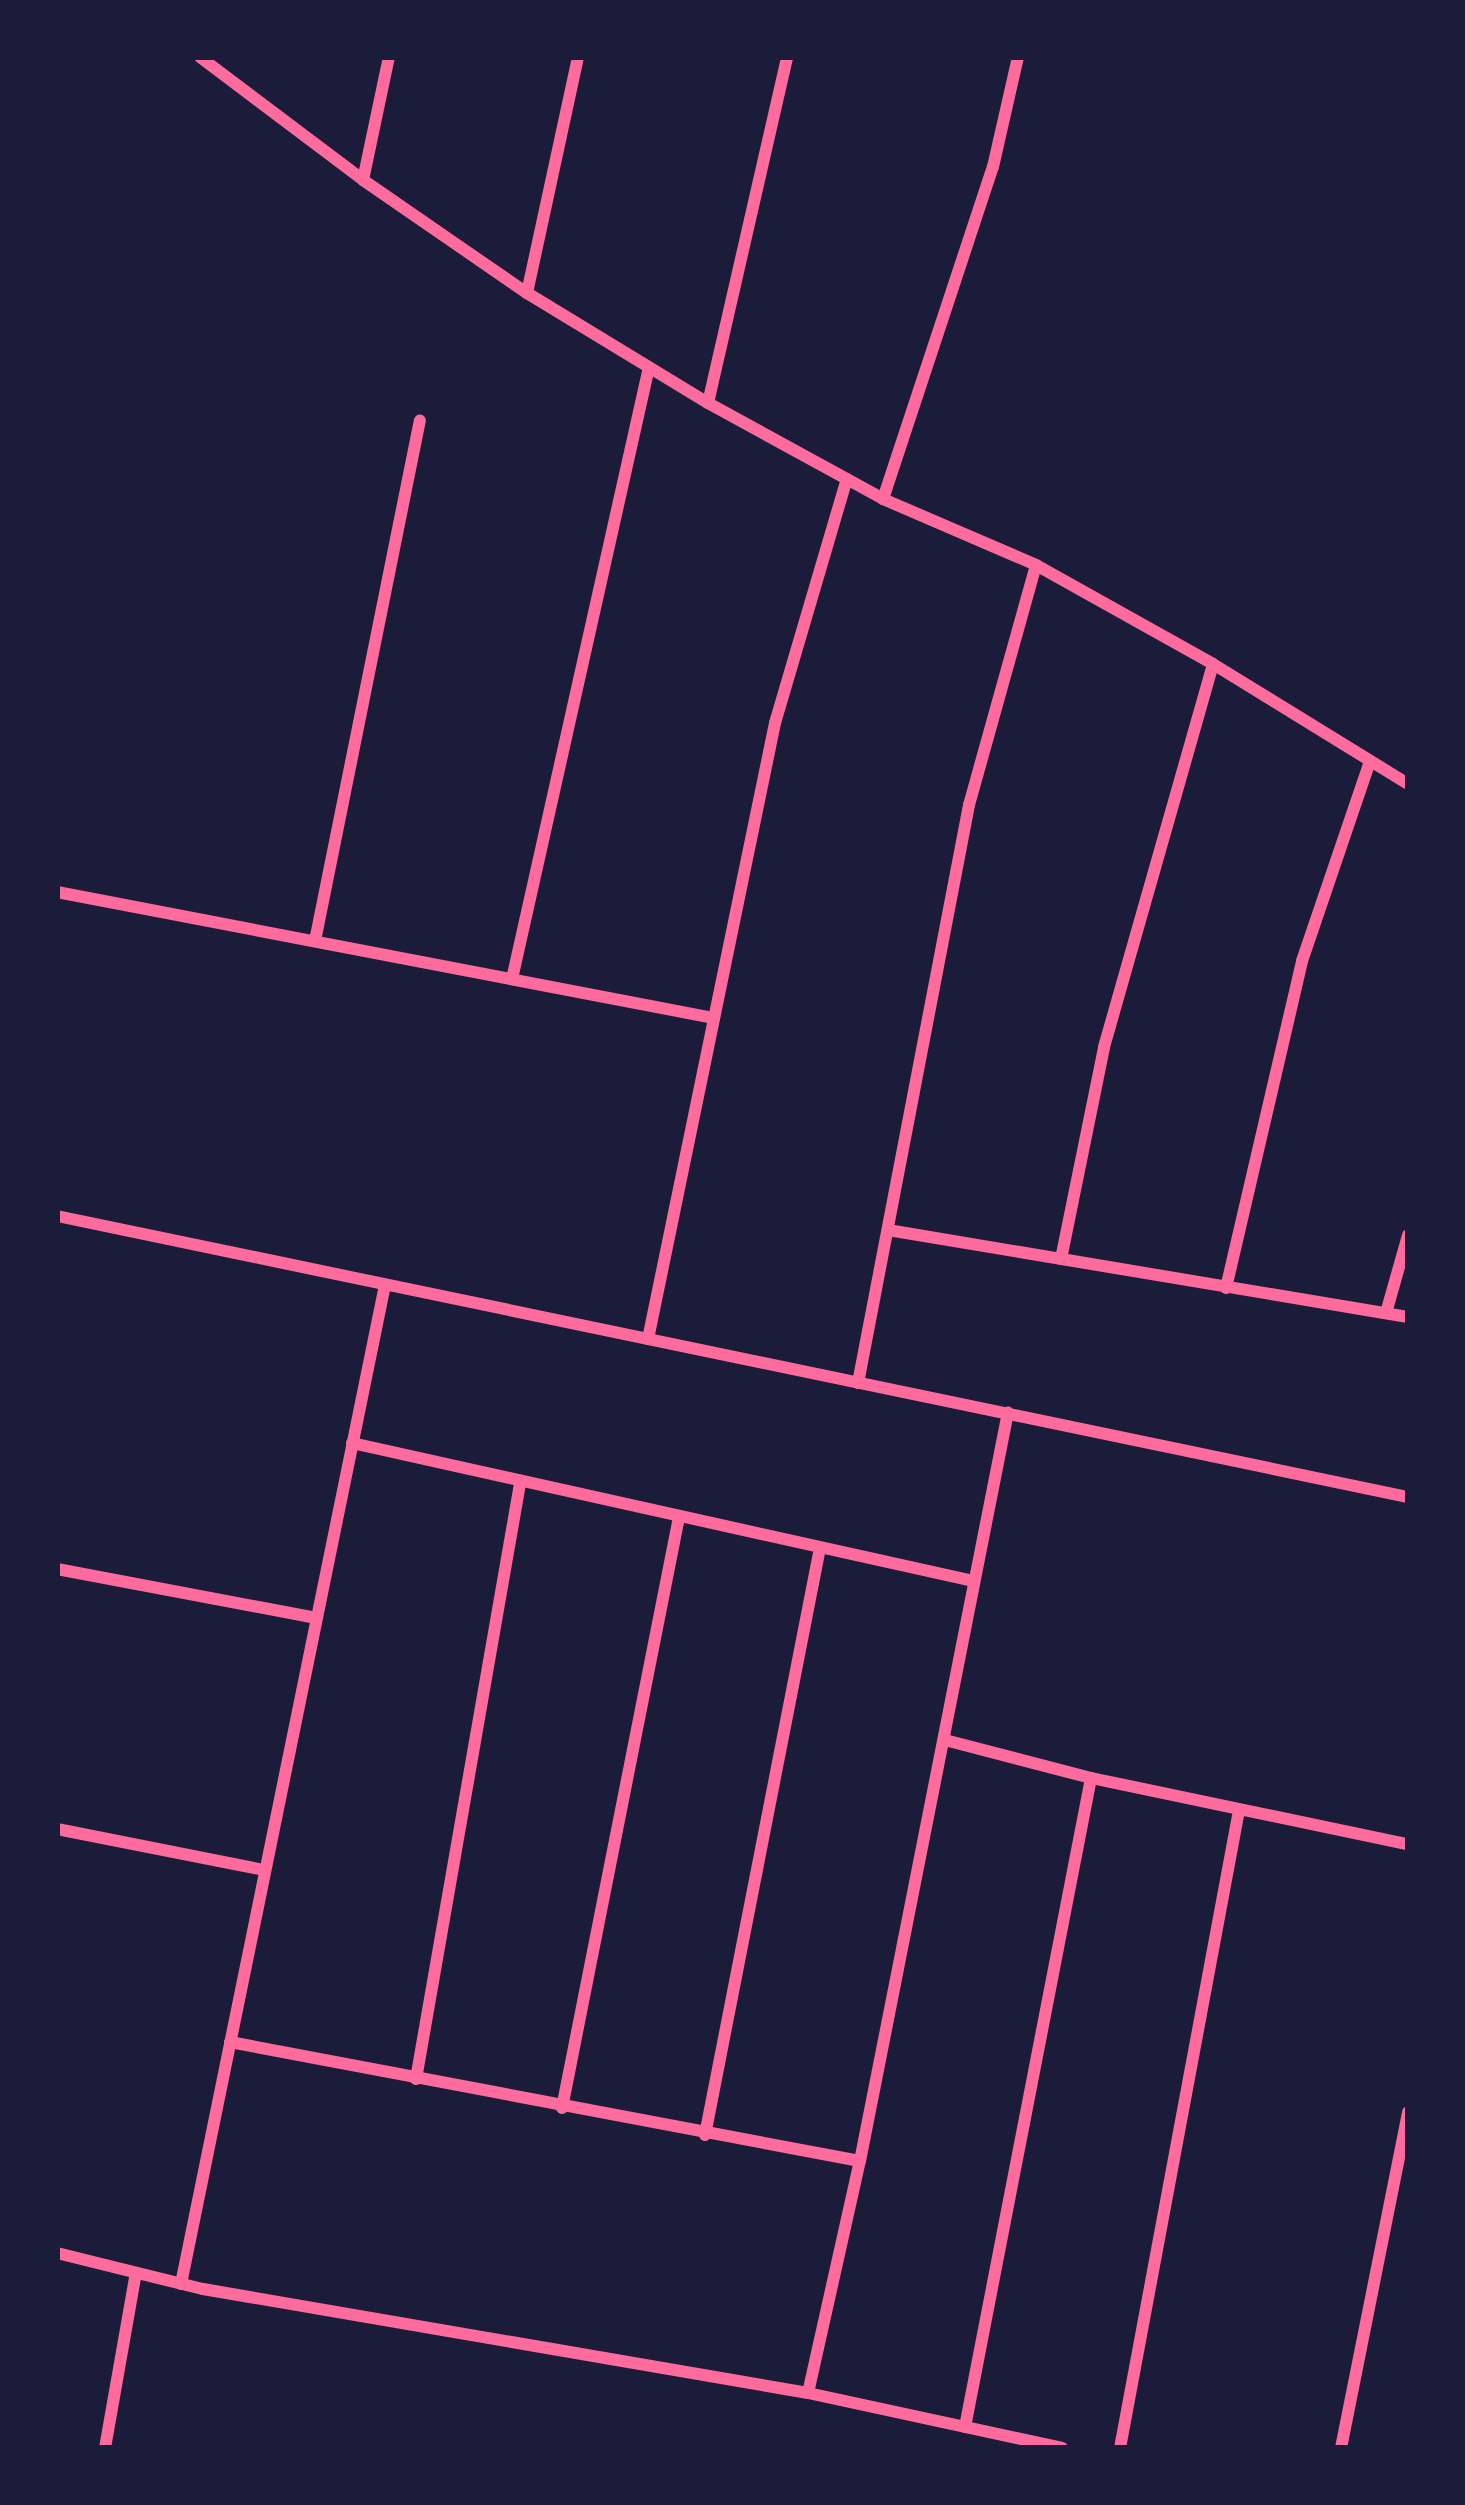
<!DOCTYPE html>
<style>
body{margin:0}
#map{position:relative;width:1465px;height:2505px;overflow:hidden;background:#1b1b3a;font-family:"Nunito Sans",sans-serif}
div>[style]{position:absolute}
.minor>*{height:12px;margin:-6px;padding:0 6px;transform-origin:6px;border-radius:6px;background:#ff6b9d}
span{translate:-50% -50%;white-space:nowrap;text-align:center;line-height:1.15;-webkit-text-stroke:12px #1b1b3a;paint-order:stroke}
.frame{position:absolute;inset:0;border:60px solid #1b1b3a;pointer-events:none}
</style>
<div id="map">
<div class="minor">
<div style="left:200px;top:57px;width:204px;rotate:37deg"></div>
<div style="left:363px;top:180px;width:199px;rotate:34.6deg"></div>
<div style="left:527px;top:293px;width:212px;rotate:31.3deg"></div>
<div style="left:708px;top:403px;width:200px;rotate:28.7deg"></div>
<div style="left:883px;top:499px;width:167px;rotate:23.3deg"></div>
<div style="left:1036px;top:565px;width:203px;rotate:29.2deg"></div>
<div style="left:1213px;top:664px;width:229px;rotate:31.6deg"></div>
<div style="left:363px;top:180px;width:126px;rotate:-78.1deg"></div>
<div style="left:527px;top:293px;width:241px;rotate:-77.8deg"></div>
<div style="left:708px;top:403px;width:355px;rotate:-77.1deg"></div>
<div style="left:883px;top:499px;width:350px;rotate:-71.7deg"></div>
<div style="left:993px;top:167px;width:113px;rotate:-77.2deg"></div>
<div style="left:57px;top:892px;width:669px;rotate:10.86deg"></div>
<div style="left:315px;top:941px;width:531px;rotate:-78.61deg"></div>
<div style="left:512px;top:979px;width:627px;rotate:-77.38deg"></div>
<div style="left:57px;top:1216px;width:1380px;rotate:11.75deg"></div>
<div style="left:888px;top:1230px;width:527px;rotate:9.5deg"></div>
<div style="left:1061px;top:1259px;width:216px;rotate:-78.5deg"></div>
<div style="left:1104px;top:1047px;width:398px;rotate:-74.1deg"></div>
<div style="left:1226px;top:1288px;width:336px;rotate:-76.9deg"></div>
<div style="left:1302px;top:961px;width:211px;rotate:-71.2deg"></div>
<div style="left:1386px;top:1313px;width:81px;rotate:-74.2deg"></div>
<div style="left:648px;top:1339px;width:629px;rotate:-78.35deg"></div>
<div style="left:775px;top:723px;width:254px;rotate:-73.6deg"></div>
<div style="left:858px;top:1383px;width:589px;rotate:-79.13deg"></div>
<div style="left:969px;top:805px;width:249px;rotate:-74.4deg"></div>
<div style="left:352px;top:1443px;width:636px;rotate:12.53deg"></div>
<div style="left:57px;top:1569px;width:264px;rotate:10.7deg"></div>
<div style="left:945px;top:1740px;width:151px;rotate:14.6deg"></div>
<div style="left:1091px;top:1778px;width:324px;rotate:11.8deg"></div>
<div style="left:57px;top:1829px;width:212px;rotate:11.2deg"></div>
<div style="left:230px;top:2042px;width:641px;rotate:10.7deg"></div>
<div style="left:416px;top:2079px;width:604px;rotate:-80.09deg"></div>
<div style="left:562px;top:2108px;width:602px;rotate:-78.8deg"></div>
<div style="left:705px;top:2135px;width:598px;rotate:-78.92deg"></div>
<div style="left:57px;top:2253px;width:150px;rotate:13.9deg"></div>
<div style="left:203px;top:2289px;width:614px;rotate:9.75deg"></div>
<div style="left:808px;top:2393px;width:260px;rotate:12.2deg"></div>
<div style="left:181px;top:2284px;width:1020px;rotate:-78.46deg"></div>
<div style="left:808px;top:2393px;width:238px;rotate:-77.4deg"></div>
<div style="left:860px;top:2161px;width:763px;rotate:-78.82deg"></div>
<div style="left:965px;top:2427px;width:661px;rotate:-79.01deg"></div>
<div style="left:105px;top:2448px;width:178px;rotate:-80deg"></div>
<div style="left:1120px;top:2448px;width:649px;rotate:-79.43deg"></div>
<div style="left:1341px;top:2448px;width:343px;rotate:-78.7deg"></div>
</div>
<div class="frame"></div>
</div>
